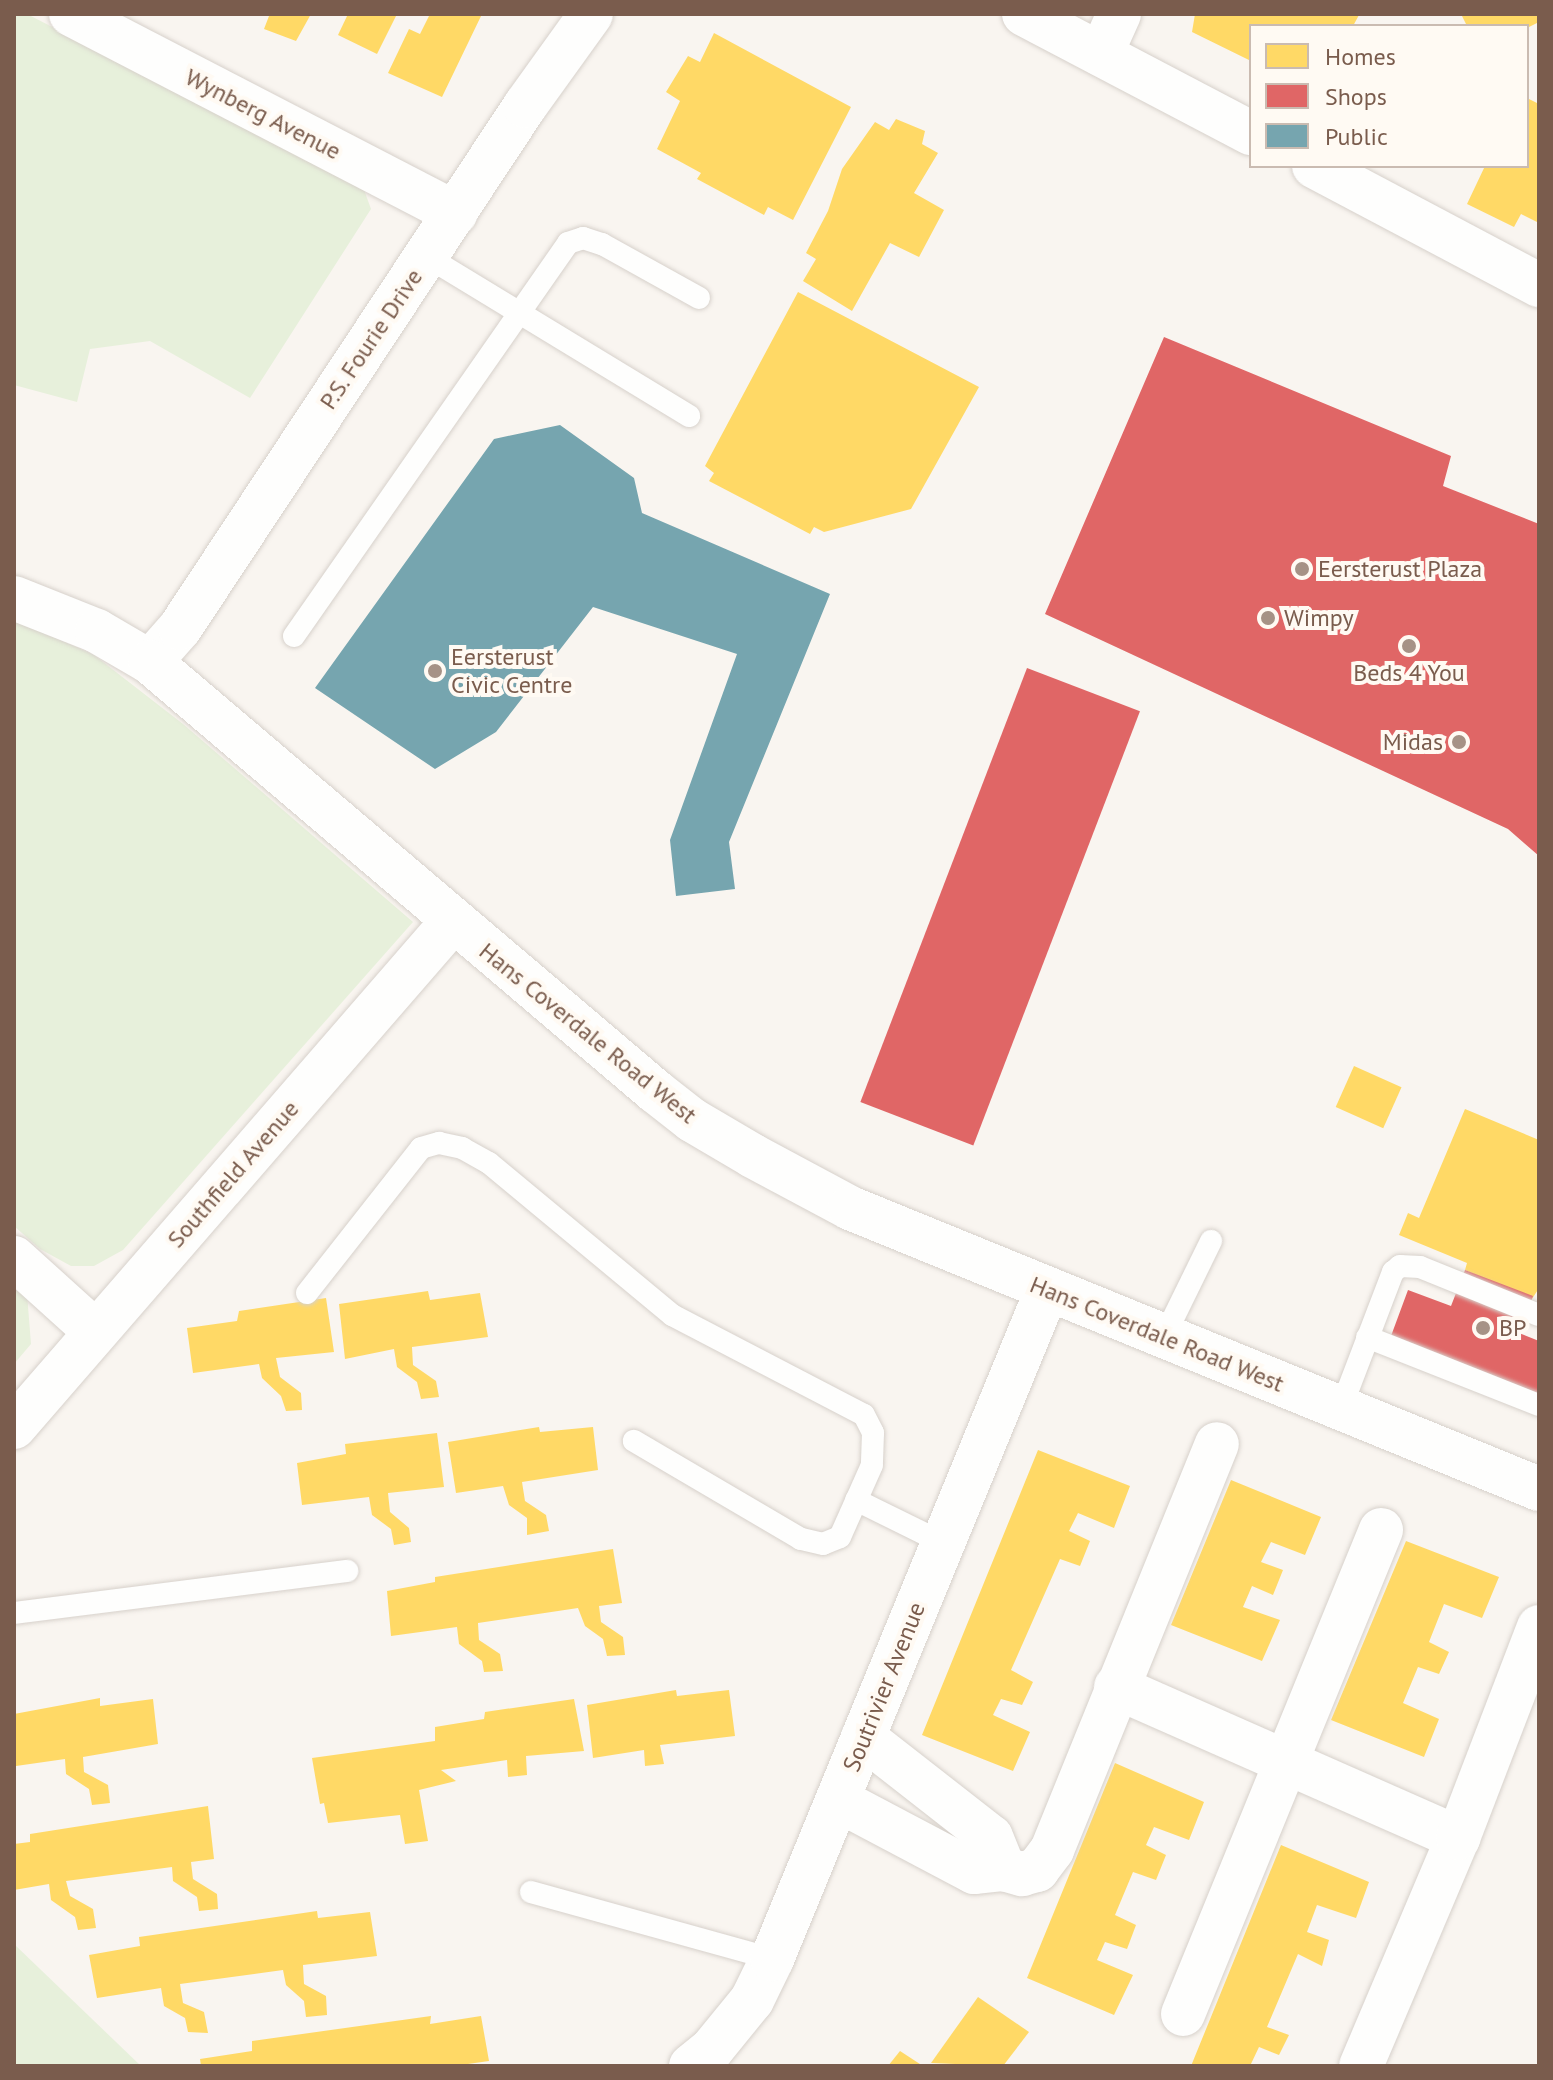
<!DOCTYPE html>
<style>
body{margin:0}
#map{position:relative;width:1553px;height:2080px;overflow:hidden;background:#f9f5f0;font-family:"PT Sans",sans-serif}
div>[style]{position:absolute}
.green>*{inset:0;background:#e7f0db}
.homes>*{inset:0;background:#ffd966;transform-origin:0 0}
.shops>*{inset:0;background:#e06666;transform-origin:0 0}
.public>*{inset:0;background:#76a5af}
.roads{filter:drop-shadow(0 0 2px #d7d1cb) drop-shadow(0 0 2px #d7d1cb)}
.service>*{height:22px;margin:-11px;padding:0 11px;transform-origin:11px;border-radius:11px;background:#fefefd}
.minor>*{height:44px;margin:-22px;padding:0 22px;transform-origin:22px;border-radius:22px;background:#fefefd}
.tertiary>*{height:44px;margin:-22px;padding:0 22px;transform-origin:22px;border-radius:22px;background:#fefefd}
.dots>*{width:22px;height:22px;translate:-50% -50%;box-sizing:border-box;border:4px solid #fffaf3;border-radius:50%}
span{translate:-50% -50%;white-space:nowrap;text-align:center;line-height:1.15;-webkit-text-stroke:8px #fffaf3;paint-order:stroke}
.street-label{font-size:24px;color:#7a5c4d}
.poi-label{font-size:24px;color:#7a5c4d}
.left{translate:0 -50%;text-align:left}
.right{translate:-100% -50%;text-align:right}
.frame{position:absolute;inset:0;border:16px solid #7a5c4d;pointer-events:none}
.legend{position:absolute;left:1249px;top:24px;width:280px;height:144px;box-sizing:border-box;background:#fffaf3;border:2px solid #cabbb1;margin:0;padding:10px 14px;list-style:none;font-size:24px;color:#7a5c4d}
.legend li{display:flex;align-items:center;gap:16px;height:40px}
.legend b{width:40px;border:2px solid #cabbb1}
</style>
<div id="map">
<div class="green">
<div style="clip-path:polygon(14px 14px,27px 14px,363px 187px,371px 209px,250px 398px,150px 341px,90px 349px,77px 402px,14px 385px)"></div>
<div style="clip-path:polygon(14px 619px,94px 655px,183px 724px,413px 922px,123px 1250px,94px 1266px,71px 1266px,40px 1249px,14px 1226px)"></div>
<div style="clip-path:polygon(14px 1283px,27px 1294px,31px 1344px,14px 1364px)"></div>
<div style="clip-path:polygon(14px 1944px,141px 2066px,14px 2066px)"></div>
</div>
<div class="homes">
<div style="clip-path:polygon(264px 14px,311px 14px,296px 41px,264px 29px,269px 16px)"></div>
<div style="clip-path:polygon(348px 14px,397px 14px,377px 54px,338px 35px)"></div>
<div style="clip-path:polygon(430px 14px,482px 14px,442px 97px,388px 73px,409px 29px,420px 34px)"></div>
<div style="clip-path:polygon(1195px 14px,1357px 14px,1359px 15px,1353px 26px,1251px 26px,1251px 61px,1192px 32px)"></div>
<div style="clip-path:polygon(1461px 14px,1539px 14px,1539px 22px,1527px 28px,1467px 26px)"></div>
<div style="clip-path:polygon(714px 33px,851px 107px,793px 220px,768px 207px,764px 215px,697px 179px,701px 173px,657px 149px,680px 101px,666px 92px,688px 56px,700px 62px)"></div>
<div style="clip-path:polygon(1527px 98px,1539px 104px,1539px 223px,1521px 214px,1514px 227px,1467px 204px,1485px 166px,1527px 166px)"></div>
<div style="clip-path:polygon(896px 119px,925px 131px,922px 144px,938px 153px,914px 193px,944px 210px,919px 257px,890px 243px,852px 311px,803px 281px,816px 259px,806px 253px,828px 211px,842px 169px,875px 122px,889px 130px)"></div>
<div style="clip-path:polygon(798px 292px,979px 387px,911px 509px,824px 532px,814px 527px,810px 534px,709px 481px,714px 473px,705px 466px)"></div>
<div style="left:1354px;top:1066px;width:52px;height:45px;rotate:24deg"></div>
<div style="clip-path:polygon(1465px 1109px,1539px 1140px,1539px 1288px,1532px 1299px,1465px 1270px,1467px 1263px,1399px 1235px,1408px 1213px,1419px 1218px)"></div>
<div style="clip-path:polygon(428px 1291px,430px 1300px,480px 1293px,488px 1337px,412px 1347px,413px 1365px,436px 1381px,439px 1397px,421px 1399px,417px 1382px,397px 1367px,394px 1349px,345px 1359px,339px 1304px)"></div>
<div style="clip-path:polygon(326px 1298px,334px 1352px,276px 1358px,280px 1377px,301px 1393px,302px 1410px,286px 1411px,281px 1396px,262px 1378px,259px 1364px,193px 1373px,187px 1328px,237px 1321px,239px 1311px)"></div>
<div style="clip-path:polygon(539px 1427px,540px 1432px,593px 1427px,598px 1470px,522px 1482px,525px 1501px,546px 1515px,549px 1531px,527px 1535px,527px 1518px,509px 1505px,503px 1486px,456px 1493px,448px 1442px)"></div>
<div style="clip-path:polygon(437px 1433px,444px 1487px,388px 1493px,390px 1512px,409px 1528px,411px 1542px,394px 1545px,391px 1529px,372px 1515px,369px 1497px,302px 1505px,297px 1463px,346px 1454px,345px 1444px)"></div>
<div style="clip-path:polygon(1038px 1450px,1130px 1486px,1114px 1528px,1078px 1513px,1069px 1531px,1090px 1541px,1080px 1566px,1060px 1559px,1011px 1670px,1033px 1682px,1022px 1705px,1001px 1699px,993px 1715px,1030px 1732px,1013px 1771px,922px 1735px)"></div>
<div style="clip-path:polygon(1231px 1480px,1321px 1517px,1305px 1555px,1271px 1542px,1261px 1562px,1283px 1570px,1273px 1595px,1252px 1586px,1243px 1607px,1280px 1620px,1262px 1661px,1171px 1625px)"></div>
<div style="clip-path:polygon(1406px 1541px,1499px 1577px,1482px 1618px,1444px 1604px,1429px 1642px,1449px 1652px,1439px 1674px,1418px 1667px,1403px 1703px,1439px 1719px,1424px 1757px,1331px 1720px)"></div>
<div style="clip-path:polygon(613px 1549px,622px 1603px,599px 1606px,601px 1622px,623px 1637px,625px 1655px,607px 1656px,603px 1639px,585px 1626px,578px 1608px,478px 1623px,479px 1640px,500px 1654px,503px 1671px,484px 1672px,482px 1661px,459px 1644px,457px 1627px,391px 1636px,387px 1591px,435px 1582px,435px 1577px)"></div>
<div style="clip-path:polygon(676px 1690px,677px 1696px,729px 1690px,735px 1736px,660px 1745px,664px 1764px,645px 1766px,644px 1750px,593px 1758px,587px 1705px)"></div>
<div style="clip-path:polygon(100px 1698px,100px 1706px,153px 1699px,158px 1744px,83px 1757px,84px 1772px,108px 1785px,110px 1803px,92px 1805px,89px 1789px,66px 1774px,65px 1759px,16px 1766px,14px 1714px)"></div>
<div style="clip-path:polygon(574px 1699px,584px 1751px,526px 1756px,527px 1775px,508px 1777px,507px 1760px,441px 1770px,456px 1781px,419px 1790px,428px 1841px,405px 1844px,400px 1815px,328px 1823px,324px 1803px,320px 1804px,312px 1758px,435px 1741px,435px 1727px,484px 1719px,485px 1712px)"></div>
<div style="clip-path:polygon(1115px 1763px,1204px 1802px,1189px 1840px,1154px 1827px,1146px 1845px,1166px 1855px,1156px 1880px,1133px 1872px,1115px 1915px,1136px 1925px,1127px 1949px,1105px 1942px,1097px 1960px,1133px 1975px,1114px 2015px,1027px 1978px)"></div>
<div style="clip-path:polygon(208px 1806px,214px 1859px,191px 1862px,193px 1879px,217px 1894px,218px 1909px,199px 1911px,197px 1897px,173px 1881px,172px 1867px,66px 1881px,70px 1896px,93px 1909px,96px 1928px,78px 1930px,75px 1917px,51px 1900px,49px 1884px,14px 1890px,14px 1844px,30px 1842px,30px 1834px)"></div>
<div style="clip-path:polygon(1281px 1845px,1369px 1882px,1356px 1918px,1317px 1905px,1307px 1932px,1329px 1940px,1322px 1966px,1298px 1954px,1267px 2027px,1289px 2035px,1279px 2055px,1259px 2047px,1250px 2066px,1191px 2066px)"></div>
<div style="clip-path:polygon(317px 1911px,318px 1918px,370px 1912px,377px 1956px,303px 1965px,304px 1984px,326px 1996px,327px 2015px,306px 2017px,304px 2001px,286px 1985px,283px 1970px,180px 1984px,183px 2003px,204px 2012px,208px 2033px,188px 2032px,185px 2018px,164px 2006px,161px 1988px,97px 1998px,89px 1955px,140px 1946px,139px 1937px)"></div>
<div style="clip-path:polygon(978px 1997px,1029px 2032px,1003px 2066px,931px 2063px)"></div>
<div style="clip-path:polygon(431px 2016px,430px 2024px,481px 2016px,489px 2061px,454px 2066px,201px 2066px,200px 2059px,252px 2051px,252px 2041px)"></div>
<div style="clip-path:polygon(900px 2051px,923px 2066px,888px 2066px)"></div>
</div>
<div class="shops">
<div style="clip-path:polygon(1164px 337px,1451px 456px,1443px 486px,1539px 524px,1539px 856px,1508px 829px,1045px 614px)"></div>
<div style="left:1027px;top:668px;width:121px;height:465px;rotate:21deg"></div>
<div style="clip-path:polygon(1465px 1270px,1533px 1296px,1519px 1333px,1539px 1341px,1539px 1394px,1391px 1336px,1408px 1290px,1451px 1306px)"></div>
</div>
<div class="public">
<div style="clip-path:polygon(560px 425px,634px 478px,642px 513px,830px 594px,729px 842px,735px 889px,676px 896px,670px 840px,737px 654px,593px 607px,496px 732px,435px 769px,315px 688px,494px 439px)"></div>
</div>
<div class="roads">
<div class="service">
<div style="left:426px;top:256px;width:308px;rotate:31.3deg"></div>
<div style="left:294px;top:636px;width:479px;rotate:-55.1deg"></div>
<div style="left:568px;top:243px;width:16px;rotate:-18deg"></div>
<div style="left:583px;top:238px;width:20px;rotate:18deg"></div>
<div style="left:602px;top:244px;width:111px;rotate:29.1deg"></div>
<div style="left:307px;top:1293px;width:184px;rotate:-51.8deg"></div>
<div style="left:421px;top:1148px;width:19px;rotate:-16deg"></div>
<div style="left:439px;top:1143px;width:24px;rotate:12deg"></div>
<div style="left:462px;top:1148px;width:31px;rotate:29deg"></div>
<div style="left:489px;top:1163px;width:238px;rotate:39.7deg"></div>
<div style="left:672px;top:1315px;width:216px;rotate:27.5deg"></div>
<div style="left:864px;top:1415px;width:20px;rotate:63deg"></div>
<div style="left:873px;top:1433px;width:32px;rotate:92deg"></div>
<div style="left:872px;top:1465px;width:79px;rotate:114deg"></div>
<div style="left:840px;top:1537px;width:18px;rotate:158deg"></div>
<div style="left:823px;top:1544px;width:23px;rotate:-167deg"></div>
<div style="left:801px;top:1539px;width:194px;rotate:-149.6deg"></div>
<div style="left:1164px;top:1337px;width:107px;rotate:-63.9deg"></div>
<div style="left:1367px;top:1337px;width:185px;rotate:21.6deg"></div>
<div style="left:1341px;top:1408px;width:146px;rotate:-69.1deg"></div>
<div style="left:1393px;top:1272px;width:9px;rotate:-41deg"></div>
<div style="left:1400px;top:1266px;width:20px;rotate:3deg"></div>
<div style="left:1420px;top:1267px;width:128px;rotate:22deg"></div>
<div style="left:856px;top:1500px;width:97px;rotate:26.3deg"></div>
<div style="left:14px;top:1613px;width:336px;rotate:-7.2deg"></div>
<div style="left:531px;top:1892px;width:250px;rotate:15.5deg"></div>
</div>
<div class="minor">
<div style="left:71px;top:14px;width:433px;rotate:27.4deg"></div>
<div style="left:1024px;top:14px;width:256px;rotate:27.7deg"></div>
<div style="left:1101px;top:54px;width:44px;rotate:-65.8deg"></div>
<div style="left:1314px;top:166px;width:255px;rotate:27.9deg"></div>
<div style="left:150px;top:662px;width:45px;rotate:-48.6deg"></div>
<div style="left:180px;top:628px;width:626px;rotate:-56.54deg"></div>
<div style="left:525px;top:106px;width:113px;rotate:-54.3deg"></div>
<div style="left:14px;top:1258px;width:110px;rotate:42.1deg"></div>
<div style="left:14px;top:1427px;width:668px;rotate:-49.06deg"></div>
<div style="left:1116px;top:1687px;width:374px;rotate:23.8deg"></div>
<div style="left:863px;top:1737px;width:162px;rotate:38deg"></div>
<div style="left:991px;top:1837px;width:35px;rotate:68deg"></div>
<div style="left:838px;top:1800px;width:154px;rotate:27.9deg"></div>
<div style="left:974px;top:1872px;width:30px;rotate:-6deg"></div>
<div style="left:1004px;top:1869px;width:19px;rotate:16deg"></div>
<div style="left:1022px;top:1874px;width:16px;rotate:-15deg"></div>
<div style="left:1037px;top:1870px;width:25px;rotate:-53deg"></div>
<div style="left:1052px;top:1850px;width:438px;rotate:-67.9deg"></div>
<div style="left:1183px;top:2014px;width:523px;rotate:-67.75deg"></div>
<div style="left:691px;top:2066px;width:27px;rotate:-39deg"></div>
<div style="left:712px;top:2049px;width:63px;rotate:-50.8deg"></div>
<div style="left:752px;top:2000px;width:46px;rotate:-64deg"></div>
<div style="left:772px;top:1959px;width:723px;rotate:-67.65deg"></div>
<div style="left:1361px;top:2066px;width:248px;rotate:-67deg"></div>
<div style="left:1458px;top:1838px;width:226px;rotate:-69deg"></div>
</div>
<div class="tertiary">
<div style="left:14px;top:598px;width:89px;rotate:21.7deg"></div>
<div style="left:97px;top:631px;width:61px;rotate:30.3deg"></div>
<div style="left:150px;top:662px;width:663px;rotate:40.35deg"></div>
<div style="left:655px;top:1091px;width:47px;rotate:38.1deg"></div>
<div style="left:692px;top:1120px;width:71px;rotate:30.5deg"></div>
<div style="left:753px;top:1156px;width:110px;rotate:28.2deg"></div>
<div style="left:850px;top:1208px;width:744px;rotate:22.19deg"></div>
</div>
</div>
<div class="dots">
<div style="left:1302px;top:569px;background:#a69286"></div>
<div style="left:1268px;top:618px;background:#a69286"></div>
<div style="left:1409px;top:646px;background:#a69286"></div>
<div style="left:435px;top:671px;background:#a69286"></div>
<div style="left:1459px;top:742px;background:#a69286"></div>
<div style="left:1483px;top:1328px;background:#a69286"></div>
</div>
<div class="street-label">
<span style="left:263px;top:114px;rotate:27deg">Wynberg Avenue</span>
<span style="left:371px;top:339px;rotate:-56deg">P.S. Fourie Drive</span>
<span style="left:588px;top:1033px;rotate:39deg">Hans Coverdale Road West</span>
<span style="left:233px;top:1174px;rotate:-49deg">Southfield Avenue</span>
<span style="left:1157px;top:1334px;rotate:22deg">Hans Coverdale Road West</span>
<span style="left:884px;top:1687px;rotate:-68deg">Soutrivier Avenue</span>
</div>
<div class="poi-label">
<span class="left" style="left:1318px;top:569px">Eersterust Plaza</span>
<span class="left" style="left:1284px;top:618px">Wimpy</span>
<span class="left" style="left:451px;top:671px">Eersterust<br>Civic Centre</span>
<span style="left:1409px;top:673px">Beds 4 You</span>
<span class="right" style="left:1443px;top:742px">Midas</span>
<span class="left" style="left:1499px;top:1328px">BP</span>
</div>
<div class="frame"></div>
<ul class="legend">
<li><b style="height:22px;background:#ffd966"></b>Homes</li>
<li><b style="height:22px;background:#e06666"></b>Shops</li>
<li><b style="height:22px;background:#76a5af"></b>Public</li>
</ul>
</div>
